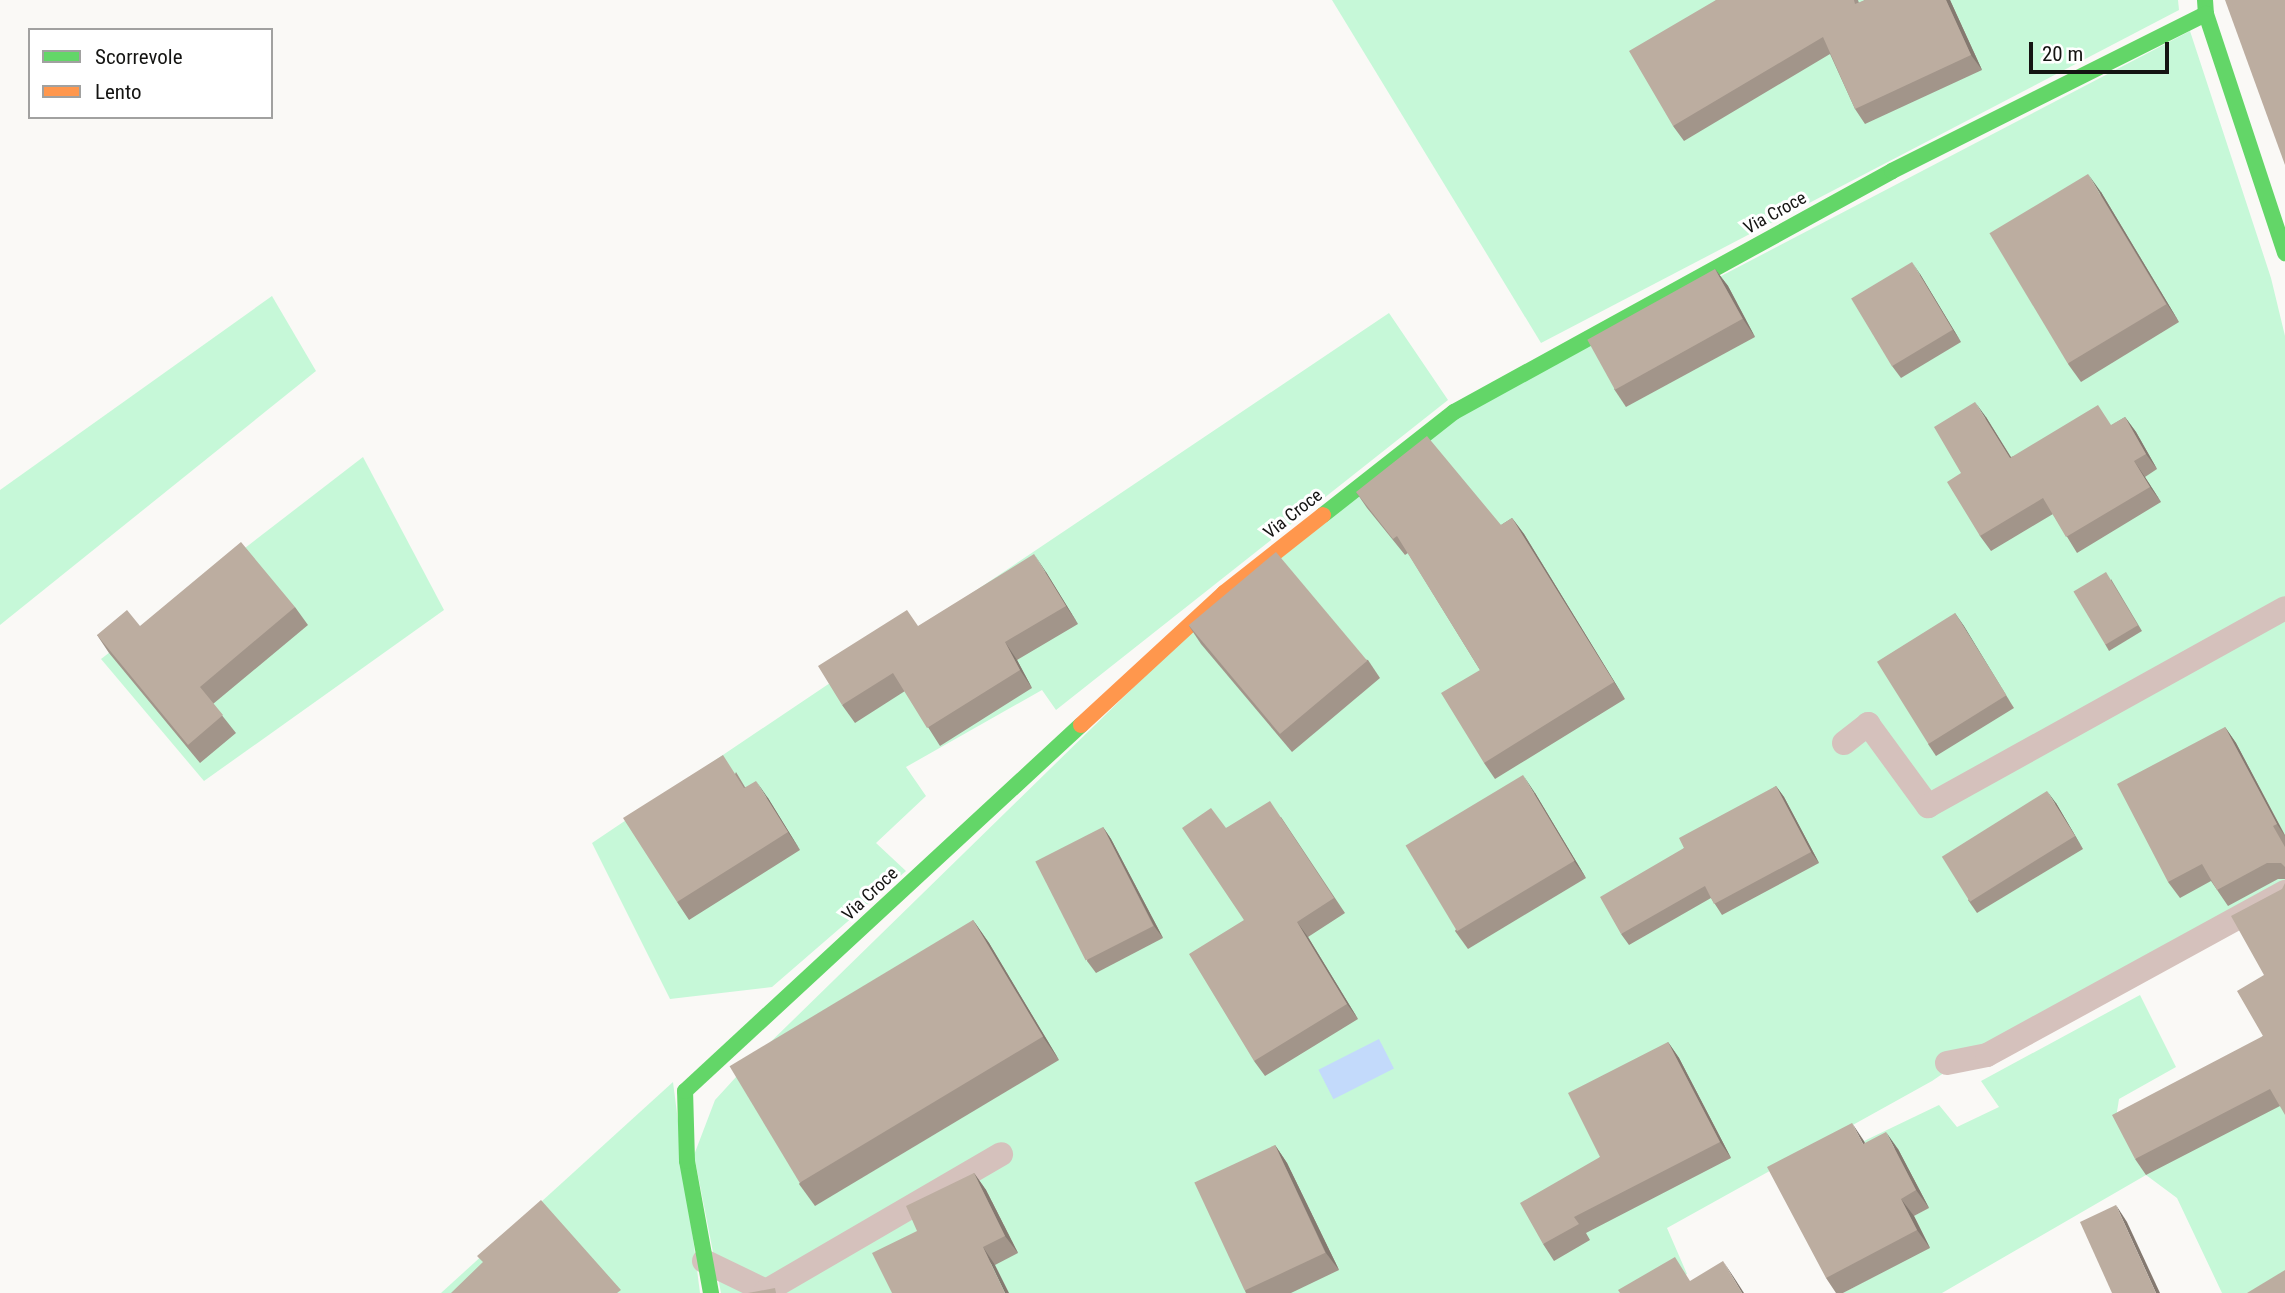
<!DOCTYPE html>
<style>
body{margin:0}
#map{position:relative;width:2285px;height:1293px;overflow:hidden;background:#faf9f6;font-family:"Roboto Condensed",sans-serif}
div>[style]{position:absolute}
.green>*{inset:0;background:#c6f8d8}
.water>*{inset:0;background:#c3dafb;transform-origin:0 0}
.lane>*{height:24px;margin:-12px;padding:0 12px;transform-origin:12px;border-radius:12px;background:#d5c1bc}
.fast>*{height:16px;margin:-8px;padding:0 8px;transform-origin:8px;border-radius:8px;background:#63d668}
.slow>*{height:16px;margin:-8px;padding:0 8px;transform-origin:8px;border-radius:8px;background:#ff974d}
.wall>*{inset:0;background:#a2958a}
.shaded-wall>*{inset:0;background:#847970}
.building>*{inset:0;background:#bcada0;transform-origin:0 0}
span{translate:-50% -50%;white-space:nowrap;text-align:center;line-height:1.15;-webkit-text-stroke:6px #fff;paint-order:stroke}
.street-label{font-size:18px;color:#141412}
.legend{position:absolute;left:28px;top:28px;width:245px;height:91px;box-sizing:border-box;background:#fff;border:2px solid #a1a1a0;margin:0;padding:9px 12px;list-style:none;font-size:21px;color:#141412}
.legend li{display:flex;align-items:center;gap:14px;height:35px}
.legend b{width:35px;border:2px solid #a1a1a0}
.scale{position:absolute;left:2029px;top:42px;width:140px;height:32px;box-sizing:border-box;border:4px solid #141412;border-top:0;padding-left:9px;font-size:21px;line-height:24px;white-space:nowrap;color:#141412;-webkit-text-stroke:5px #fff;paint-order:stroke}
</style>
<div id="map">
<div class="green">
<div style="clip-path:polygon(1332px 0,2178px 0,2179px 10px,1541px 343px)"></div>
<div style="clip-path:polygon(2190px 31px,2271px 278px,2285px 336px,2285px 883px,1985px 1045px,1932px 1081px,1667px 1228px,1687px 1274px,1655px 1293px,721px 1293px,694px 1155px,715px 1100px,747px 1065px,1226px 597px,1457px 414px)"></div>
<div style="clip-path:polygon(272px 296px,316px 371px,0 625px,0 490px)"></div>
<div style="clip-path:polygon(1389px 313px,1448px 400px,1056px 710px,1042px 690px,906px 767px,926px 796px,876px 843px,906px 871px,772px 987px,670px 999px,592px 843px,830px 683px,920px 628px)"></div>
<div style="clip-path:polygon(363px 457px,444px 610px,204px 781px,101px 659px)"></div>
<div style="clip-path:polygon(2140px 995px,2176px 1067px,2119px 1099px,2116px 1118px,2285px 1073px,2285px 1293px,2222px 1293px,2177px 1198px,2146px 1175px,1942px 1293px,1843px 1293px,1929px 1247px,1914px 1216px,1928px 1208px,1875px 1162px,1864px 1141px,1939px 1105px,1957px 1127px,1999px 1107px,1981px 1081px)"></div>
<div style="clip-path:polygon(673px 1082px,700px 1293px,441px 1293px)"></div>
</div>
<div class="water">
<div style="left:1379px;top:1039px;width:33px;height:68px;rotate:63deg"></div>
</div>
<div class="lane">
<div style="left:1844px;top:743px;width:31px;rotate:-38deg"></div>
<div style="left:1868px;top:724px;width:102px;rotate:53.8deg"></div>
<div style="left:1928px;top:806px;width:408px;rotate:-29deg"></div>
<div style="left:1947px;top:1063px;width:41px;rotate:-11.3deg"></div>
<div style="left:1987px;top:1055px;width:340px;rotate:-28.7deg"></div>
<div style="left:704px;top:1261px;width:69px;rotate:25.8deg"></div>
<div style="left:766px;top:1291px;width:272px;rotate:-30.2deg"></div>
</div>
<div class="fast">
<div style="left:2205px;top:0;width:14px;rotate:86deg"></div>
<div style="left:2206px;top:14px;width:252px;rotate:71.7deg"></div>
<div style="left:1323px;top:515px;width:167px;rotate:-38.2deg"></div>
<div style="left:1454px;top:412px;width:500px;rotate:-28.8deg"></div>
<div style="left:1892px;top:171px;width:351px;rotate:-26.6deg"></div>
<div style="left:711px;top:1293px;width:134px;rotate:-100.3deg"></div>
<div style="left:687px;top:1161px;width:70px;rotate:-91.6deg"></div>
<div style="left:685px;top:1091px;width:539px;rotate:-42.75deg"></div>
</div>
<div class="slow">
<div style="left:1081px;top:725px;width:195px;rotate:-42.7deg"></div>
<div style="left:1224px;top:593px;width:126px;rotate:-38.2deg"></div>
</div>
<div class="wall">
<div style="clip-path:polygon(1716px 0,1858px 0,1859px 3px,1865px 0,1950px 0,1982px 70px,1865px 124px,1855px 109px,1830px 54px,1684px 141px,1673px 126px)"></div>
<div style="clip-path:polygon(2101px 192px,2179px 322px,2081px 382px,2068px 364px)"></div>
<div style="clip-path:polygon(1715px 269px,1728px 286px,1755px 337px,1626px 407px,1614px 389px)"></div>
<div style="clip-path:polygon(1920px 274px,1961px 342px,1901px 378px,1892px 366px)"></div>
<div style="clip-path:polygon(1986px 417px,2011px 457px,2112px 425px,2125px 417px,2136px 432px,2157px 469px,2145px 477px,2161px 502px,2077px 553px,2053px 514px,1991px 551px,1980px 536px,1961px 473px)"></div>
<div style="clip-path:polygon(1356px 492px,1501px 525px,1512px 518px,1524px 534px,1625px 699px,1495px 779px,1484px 763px,1480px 670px,1408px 553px,1405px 555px,1367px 508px)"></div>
<div style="clip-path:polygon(1046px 572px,1078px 624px,1017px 660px,1032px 688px,940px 746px,905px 691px,855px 723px,842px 705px,919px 626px)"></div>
<div style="clip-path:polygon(2111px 579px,2142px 631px,2109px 651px,2105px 644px)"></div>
<div style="clip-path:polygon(295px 607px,308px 625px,213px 704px,236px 733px,200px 763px,109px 653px,97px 635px,140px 626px)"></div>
<div style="clip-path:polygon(1955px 613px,2014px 708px,1936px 756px,1928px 744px)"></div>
<div style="clip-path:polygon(1189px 626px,1368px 660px,1380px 678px,1292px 752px,1201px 644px)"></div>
<div style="clip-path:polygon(2225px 727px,2236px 743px,2285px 835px,2285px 879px,2278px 879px,2228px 906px,2211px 881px,2180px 898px,2168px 882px)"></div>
<div style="clip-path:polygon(736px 772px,745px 787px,768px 798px,800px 850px,689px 920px,677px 902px)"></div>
<div style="clip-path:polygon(1776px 786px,1784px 797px,1819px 863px,1722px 915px,1711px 898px,1629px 945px,1621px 934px,1684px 848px)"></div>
<div style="clip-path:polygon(1535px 793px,1586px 878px,1468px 949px,1455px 931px)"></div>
<div style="clip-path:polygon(2056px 803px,2083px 849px,1977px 913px,1968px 900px)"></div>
<div style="clip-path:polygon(1281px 817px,1345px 913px,1308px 937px,1358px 1019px,1265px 1076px,1254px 1061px,1244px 920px,1226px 828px)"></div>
<div style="clip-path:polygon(1103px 827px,1111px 839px,1163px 938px,1096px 973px,1087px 961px)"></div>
<div style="clip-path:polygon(2282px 889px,2280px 1106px,2146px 1175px,2135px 1159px,2263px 1036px,2264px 975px)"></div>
<div style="clip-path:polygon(973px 920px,989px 943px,1059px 1060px,815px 1206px,799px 1184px)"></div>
<div style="clip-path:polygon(1668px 1042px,1679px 1058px,1731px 1158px,1586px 1233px,1590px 1240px,1554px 1261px,1543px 1244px,1600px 1157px)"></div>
<div style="clip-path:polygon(1865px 1143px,1898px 1149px,1929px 1208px,1914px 1216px,1930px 1248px,1843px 1293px,1836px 1293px,1826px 1278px)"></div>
<div style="clip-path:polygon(1275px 1145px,1287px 1163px,1339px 1270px,1291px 1293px,1246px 1293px,1245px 1291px)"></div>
<div style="clip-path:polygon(974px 1173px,986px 1190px,1018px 1253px,995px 1265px,917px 1231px)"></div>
</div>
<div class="shaded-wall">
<div style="clip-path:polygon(1946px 0,1950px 0,1982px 70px,1971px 55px)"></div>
<div style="clip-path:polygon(2088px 174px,2101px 192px,2179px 322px,2167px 304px)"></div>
<div style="clip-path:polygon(1912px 262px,1920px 274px,1961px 342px,1953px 330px)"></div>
<div style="clip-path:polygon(1715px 269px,1728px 286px,1755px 337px,1743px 319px)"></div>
<div style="clip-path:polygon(1975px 402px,1986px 417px,2021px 474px,2010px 458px)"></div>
<div style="clip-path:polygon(2125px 417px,2136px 432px,2157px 469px,2146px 454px)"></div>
<div style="clip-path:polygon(2134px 461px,2145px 477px,2161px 502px,2150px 487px)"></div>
<div style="clip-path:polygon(1512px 518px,1524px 534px,1625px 699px,1614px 682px)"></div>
<div style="clip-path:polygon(1034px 554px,1046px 572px,1078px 624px,1066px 606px)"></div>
<div style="clip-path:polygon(1955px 613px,1964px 626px,2014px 708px,2006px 695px)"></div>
<div style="clip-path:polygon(1005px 642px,1017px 660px,1032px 688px,1020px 670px)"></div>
<div style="clip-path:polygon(2225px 727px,2236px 743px,2285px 836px,2277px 824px)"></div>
<div style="clip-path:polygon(1523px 775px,1535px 793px,1586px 878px,1574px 861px)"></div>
<div style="clip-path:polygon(756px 781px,768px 798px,800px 850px,788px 832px)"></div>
<div style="clip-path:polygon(1776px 786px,1784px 797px,1819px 863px,1811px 852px)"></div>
<div style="clip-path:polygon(2047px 791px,2056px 803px,2083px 849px,2075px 836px)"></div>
<div style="clip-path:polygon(1103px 827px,1111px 839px,1163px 938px,1154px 926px)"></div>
<div style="clip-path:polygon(973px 920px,989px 943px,1059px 1060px,1043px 1037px)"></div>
<div style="clip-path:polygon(1297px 922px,1308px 937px,1358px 1019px,1347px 1004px)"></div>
<div style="clip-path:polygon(1668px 1042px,1679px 1058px,1731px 1158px,1720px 1142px)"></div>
<div style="clip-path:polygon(1852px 1123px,1864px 1141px,1875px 1162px,1863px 1144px)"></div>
<div style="clip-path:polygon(1886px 1132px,1898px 1149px,1929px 1208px,1916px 1190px)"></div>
<div style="clip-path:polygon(1275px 1145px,1287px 1163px,1339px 1270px,1326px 1253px)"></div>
<div style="clip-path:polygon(974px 1173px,986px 1190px,1018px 1253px,1005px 1236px)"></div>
<div style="clip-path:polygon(1901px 1199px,1914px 1216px,1930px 1248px,1917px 1230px)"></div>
<div style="clip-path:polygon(2116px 1205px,2127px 1222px,2160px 1293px,2156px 1293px)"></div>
<div style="clip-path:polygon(983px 1247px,995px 1265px,1009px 1293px,1005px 1293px)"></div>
<div style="clip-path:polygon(1723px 1261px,1735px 1279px,1744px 1293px,1742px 1293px)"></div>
</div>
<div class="building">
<div style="clip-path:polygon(1716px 0,1854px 0,1855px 4px,1865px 0,1946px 0,1971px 55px,1855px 109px,1823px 37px,1673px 126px,1629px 51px)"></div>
<div style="clip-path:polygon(2225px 0,2285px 0,2285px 165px)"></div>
<div style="left:2088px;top:174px;width:152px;height:115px;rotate:59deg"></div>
<div style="left:1912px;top:262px;width:79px;height:71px;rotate:59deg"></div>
<div style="left:1715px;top:269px;width:57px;height:146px;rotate:61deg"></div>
<div style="clip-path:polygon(1975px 402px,2010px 458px,2098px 405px,2111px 425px,2125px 417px,2146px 454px,2134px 461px,2150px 487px,2066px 537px,2043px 498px,1980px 536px,1947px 482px,1961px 473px,1934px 427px)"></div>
<div style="clip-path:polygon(1427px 436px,1501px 525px,1512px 518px,1614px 682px,1484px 763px,1441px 693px,1480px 670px,1397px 536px,1393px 539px,1356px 492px)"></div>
<div style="clip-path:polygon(241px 542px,295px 607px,200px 687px,223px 715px,188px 745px,97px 635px,127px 610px,140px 626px)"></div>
<div style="left:1276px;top:552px;width:142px;height:114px;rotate:50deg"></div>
<div style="clip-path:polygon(1034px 554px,1066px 606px,1005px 642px,1020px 670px,927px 728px,893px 673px,842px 705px,818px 666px,907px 610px,918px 626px)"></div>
<div style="left:2106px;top:572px;width:62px;height:38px;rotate:59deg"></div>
<div style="left:1955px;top:613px;width:97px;height:92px;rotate:58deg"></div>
<div style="clip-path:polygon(2225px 727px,2277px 824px,2273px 826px,2285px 847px,2285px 867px,2281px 863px,2267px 863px,2217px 890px,2202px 864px,2168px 882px,2117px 784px)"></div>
<div style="clip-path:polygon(723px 755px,744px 788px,756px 781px,788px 832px,677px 902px,623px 818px)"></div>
<div style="left:1523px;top:775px;width:100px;height:137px;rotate:59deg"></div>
<div style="clip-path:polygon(1776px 786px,1811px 852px,1714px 904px,1705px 886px,1621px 934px,1600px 897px,1684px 848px,1679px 838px)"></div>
<div style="left:2047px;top:791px;width:53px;height:124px;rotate:58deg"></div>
<div style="clip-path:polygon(1270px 801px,1334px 898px,1297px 922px,1347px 1004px,1254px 1061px,1189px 954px,1244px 920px,1182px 828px,1211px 808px,1226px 828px)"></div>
<div style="left:1103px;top:827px;width:111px;height:76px;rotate:63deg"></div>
<div style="clip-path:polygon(2285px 883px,2285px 1115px,2270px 1089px,2135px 1159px,2112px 1115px,2263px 1036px,2237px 991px,2264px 975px,2231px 916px,2282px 889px)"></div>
<div style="left:973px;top:920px;width:136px;height:284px;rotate:59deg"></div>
<div style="clip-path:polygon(1668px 1042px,1720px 1142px,1574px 1217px,1579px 1224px,1543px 1244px,1520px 1203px,1600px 1157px,1568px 1093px)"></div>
<div style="clip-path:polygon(1852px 1123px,1863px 1144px,1886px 1132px,1916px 1190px,1901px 1199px,1917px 1230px,1826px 1278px,1767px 1167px)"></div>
<div style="left:1275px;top:1145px;width:119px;height:89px;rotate:65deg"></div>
<div style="clip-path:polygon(974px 1173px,1005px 1236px,983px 1247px,1005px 1293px,892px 1293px,872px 1253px,917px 1231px,906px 1206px)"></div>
<div style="clip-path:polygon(541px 1200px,621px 1290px,617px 1293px,451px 1293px,483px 1262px,477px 1256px)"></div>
<div style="clip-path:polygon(2116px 1205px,2156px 1293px,2112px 1293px,2080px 1222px)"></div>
<div style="clip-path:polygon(1675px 1257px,1690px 1281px,1723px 1261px,1742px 1293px,1620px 1293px,1618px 1290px)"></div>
<div style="clip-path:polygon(2285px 1270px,2285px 1293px,2247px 1293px)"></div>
<div style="clip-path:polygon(775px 1288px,776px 1293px,748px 1293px)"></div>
</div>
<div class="street-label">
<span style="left:1775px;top:213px;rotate:-29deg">Via Croce</span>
<span style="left:1293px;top:514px;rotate:-38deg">Via Croce</span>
<span style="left:870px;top:894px;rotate:-43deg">Via Croce</span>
</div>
<ul class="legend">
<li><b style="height:9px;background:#63d668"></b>Scorrevole</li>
<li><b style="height:9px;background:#ff974d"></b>Lento</li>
</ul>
<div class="scale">20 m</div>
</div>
